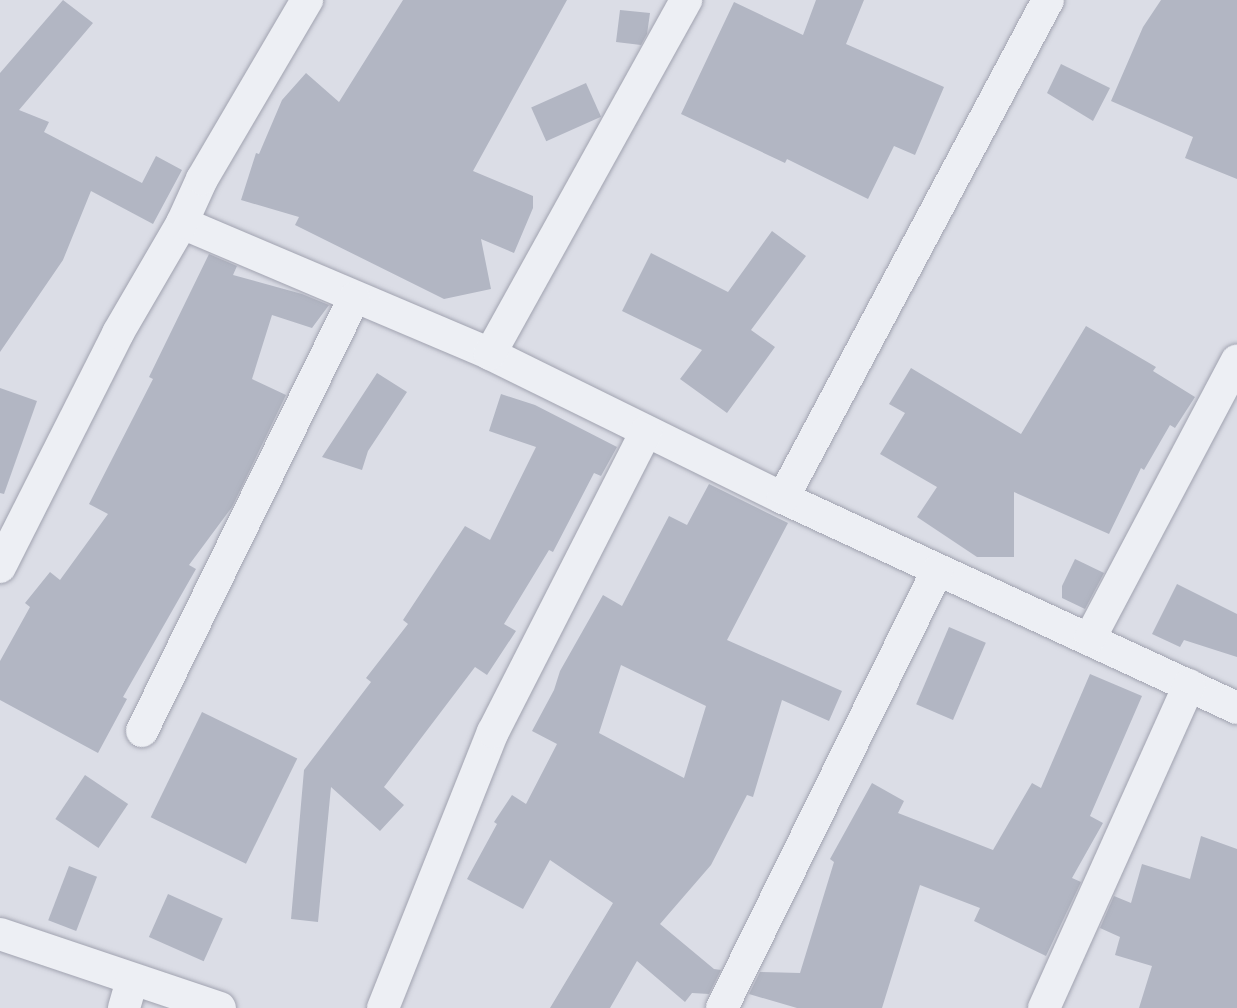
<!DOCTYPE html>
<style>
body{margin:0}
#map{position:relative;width:1237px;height:1008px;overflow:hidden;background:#dbdde6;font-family:"Asap Condensed",sans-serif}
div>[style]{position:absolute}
.building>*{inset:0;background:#b2b6c3;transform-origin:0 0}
.roads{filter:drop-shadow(0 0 2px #a1a3b0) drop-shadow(0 0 2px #a1a3b0)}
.street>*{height:32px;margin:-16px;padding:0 16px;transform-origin:16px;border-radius:16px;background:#edeff4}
span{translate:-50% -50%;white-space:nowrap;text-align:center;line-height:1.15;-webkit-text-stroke:4.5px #eaecf4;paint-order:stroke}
</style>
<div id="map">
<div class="building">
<div style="clip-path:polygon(63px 0,93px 23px,19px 110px,49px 122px,44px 132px,142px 183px,156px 156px,182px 170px,153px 224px,91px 191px,63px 260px,0 352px,0 73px)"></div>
<div style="clip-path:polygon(403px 0,567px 0,473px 171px,533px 196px,533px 208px,514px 253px,481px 239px,491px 289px,444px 299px,295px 225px,299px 217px,241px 200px,256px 153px,259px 154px,282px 100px,306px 73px,339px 102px)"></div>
<div style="clip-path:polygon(816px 0,864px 0,846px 44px,944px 87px,915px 155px,894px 146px,868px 199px,787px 159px,785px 163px,681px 114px,734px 2px,803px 35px)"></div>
<div style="clip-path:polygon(1161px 0,1237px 0,1237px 179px,1185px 158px,1193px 137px,1111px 101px,1143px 27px)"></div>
<div style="clip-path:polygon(620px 10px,650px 13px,647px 34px,641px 45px,616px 42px)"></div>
<div style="clip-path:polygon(1061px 64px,1110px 88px,1093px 121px,1047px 93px)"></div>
<div style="left:586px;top:83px;width:37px;height:60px;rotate:66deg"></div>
<div style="clip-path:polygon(772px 231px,806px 256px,751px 330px,775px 347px,727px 413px,680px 379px,702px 350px,622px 311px,651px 253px,728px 292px)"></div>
<div style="clip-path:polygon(209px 254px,237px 266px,233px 275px,302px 294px,329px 305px,312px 328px,272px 315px,252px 379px,286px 395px,232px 507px,189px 565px,196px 569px,123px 697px,127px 699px,98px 753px,0 700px,0 661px,30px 607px,25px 603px,50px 572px,60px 580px,108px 514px,89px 504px,153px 379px,149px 377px)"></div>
<div style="clip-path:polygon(1086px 326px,1156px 367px,1153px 371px,1195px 397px,1175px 428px,1170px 425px,1144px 470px,1141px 468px,1109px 534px,1014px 492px,1014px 557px,977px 557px,917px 517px,937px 487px,880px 454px,905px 413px,889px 404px,911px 368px,1021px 434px)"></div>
<div style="clip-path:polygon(377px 373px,407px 392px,368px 451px,362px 470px,322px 457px)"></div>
<div style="clip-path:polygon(0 388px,37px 401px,4px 494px,0 493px)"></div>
<div style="clip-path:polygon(501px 394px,535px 405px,617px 447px,601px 476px,594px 473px,553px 552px,549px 550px,504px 624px,516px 631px,487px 675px,475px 667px,384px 787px,404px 805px,380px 831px,331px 787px,318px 922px,291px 919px,304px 770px,371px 682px,366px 678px,408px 624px,403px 620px,465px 526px,490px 540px,536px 447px,489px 431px)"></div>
<div style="clip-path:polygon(evenodd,709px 484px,788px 523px,727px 640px,842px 691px,829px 721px,782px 700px,753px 797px,747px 795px,711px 865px,660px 924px,714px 969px,721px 970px,709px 994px,692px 993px,685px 1002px,637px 961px,610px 1008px,550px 1008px,613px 903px,550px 860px,523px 909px,467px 879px,497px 824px,494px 822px,512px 795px,526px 804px,557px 744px,532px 731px,554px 690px,560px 671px,603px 595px,622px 606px,669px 516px,687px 525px,709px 484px,621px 665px,706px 706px,684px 778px,599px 733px,621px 665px)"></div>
<div style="clip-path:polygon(1075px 559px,1104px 573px,1085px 609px,1062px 598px,1062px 586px)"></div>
<div style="clip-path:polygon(1177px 584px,1237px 614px,1237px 657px,1184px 640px,1180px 647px,1152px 634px)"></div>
<div style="left:949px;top:627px;width:40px;height:84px;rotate:23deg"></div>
<div style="clip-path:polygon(1090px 674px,1142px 696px,1090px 816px,1103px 823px,1072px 878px,1081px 882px,1046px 956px,974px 921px,980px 908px,920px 885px,882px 1008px,797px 1008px,749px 994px,760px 972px,800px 973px,834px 862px,830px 859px,872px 783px,904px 801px,898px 813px,993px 850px,1032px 783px,1041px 788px)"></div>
<div style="left:202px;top:712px;width:106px;height:117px;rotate:26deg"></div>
<div style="left:85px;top:775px;width:52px;height:53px;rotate:34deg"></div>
<div style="clip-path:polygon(1201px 836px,1237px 849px,1237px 1008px,1139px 1008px,1152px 966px,1115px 955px,1120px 937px,1100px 928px,1114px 896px,1131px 903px,1142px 864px,1190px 879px)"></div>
<div style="left:69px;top:866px;width:30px;height:58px;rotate:21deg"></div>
<div style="left:168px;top:894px;width:60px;height:47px;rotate:24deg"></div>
</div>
<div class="roads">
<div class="street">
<div style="left:182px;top:223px;width:335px;rotate:23deg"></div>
<div style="left:490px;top:354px;width:326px;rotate:26.2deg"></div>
<div style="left:783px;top:498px;width:500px;rotate:24.82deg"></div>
<div style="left:490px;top:354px;width:405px;rotate:-61deg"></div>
<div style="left:783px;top:498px;width:564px;rotate:-61.98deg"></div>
<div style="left:0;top:567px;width:262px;rotate:-63.2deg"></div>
<div style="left:118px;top:333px;width:127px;rotate:-59.8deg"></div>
<div style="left:182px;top:223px;width:48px;rotate:-65.6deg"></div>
<div style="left:202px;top:179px;width:208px;rotate:-59.6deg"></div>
<div style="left:1090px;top:638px;width:314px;rotate:-62.1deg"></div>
<div style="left:142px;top:731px;width:482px;rotate:-63.9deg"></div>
<div style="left:0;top:934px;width:232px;rotate:18.6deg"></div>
<div style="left:124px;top:1008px;width:29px;rotate:-74deg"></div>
<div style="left:383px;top:1008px;width:297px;rotate:-68.3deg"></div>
<div style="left:493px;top:732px;width:337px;rotate:-63deg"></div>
<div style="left:722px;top:1008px;width:487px;rotate:-63.8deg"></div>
<div style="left:1044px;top:1008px;width:354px;rotate:-65.8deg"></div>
</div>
</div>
</div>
